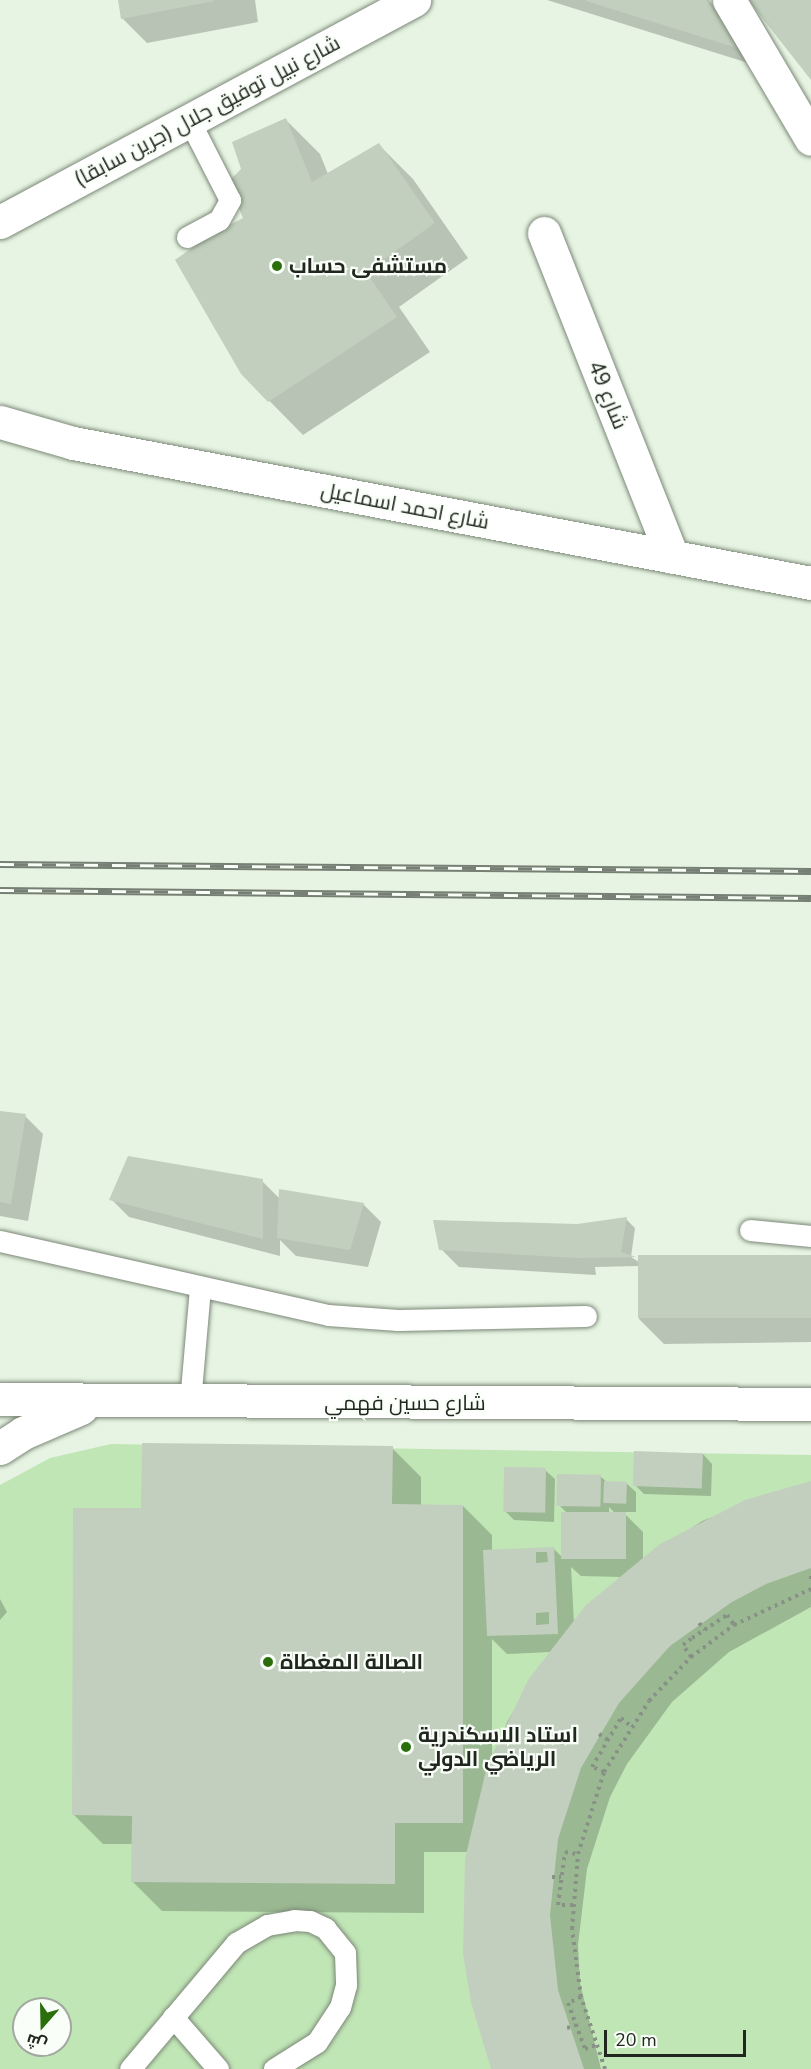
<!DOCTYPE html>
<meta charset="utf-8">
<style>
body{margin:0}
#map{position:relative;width:811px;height:2069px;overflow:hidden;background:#e7f4e3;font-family:"Nunito Sans",Cairo,sans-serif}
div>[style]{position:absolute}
.green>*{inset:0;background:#c1e6b6}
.shadow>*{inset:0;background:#0003}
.building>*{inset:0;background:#c2cfbe;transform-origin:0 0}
.path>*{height:4px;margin-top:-2px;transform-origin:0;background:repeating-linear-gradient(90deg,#889185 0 3px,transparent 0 7.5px)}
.roads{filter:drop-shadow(0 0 2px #7c8878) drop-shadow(0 0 2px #7c8878)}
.service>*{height:21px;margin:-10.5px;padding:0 10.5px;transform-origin:10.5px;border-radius:10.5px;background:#fff}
.minor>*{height:33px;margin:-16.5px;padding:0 16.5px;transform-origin:16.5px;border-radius:16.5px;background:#fff}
.tertiary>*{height:33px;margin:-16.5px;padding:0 16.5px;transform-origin:16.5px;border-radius:16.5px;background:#fff}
.secondary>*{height:33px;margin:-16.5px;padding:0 16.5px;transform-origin:16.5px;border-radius:16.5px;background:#fff}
.rail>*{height:7px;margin-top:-3.5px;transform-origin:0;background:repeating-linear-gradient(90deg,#f9fff8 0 14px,#767f73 0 28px);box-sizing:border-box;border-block:2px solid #767f73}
.dots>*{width:16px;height:16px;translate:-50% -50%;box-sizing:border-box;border:3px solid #f9fff8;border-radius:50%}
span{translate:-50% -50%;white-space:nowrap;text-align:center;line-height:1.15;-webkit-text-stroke:4.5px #f9fff8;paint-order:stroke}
.street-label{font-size:21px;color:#21261f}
.poi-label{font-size:21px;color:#21261f;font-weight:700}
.left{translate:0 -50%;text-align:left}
.north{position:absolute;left:12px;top:1997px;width:60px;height:60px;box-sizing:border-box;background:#f9fff8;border:2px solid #a3a8a1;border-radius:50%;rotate:200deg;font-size:16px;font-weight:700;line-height:24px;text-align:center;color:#21261f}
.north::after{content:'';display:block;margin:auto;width:21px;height:27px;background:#2a6f0b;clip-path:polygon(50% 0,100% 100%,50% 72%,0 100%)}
.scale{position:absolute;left:604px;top:2030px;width:142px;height:27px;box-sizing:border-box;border:3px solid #21261f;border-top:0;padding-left:8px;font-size:18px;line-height:21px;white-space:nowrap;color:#21261f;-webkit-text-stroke:4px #f9fff8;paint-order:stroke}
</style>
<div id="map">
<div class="green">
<div style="clip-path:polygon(evenodd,111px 1444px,811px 1455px,811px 2069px,0 2069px,0 1485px,50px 1458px,111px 1444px,24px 2009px,60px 2009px,60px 2045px,24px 2045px,24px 2009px)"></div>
</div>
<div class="shadow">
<div style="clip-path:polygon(119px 0,255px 0,258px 22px,147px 43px,122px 18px)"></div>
<div style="clip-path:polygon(547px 0,709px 0,761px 67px)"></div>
<div style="clip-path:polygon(286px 120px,320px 154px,328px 174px,379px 145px,413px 179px,468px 258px,399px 307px,430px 352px,303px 435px,242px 373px,245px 219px)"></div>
<div style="clip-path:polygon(0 1113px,25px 1116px,43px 1134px,28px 1221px,0 1216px)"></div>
<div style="clip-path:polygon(262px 1181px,280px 1199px,363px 1204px,381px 1222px,368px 1267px,296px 1256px,280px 1240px,280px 1256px,129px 1217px,111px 1199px)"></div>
<div style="clip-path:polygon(626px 1219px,635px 1228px,631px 1257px,639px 1262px,811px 1257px,811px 1342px,664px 1344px,639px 1319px,639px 1266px,595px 1267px,596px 1275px,459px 1267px,441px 1249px)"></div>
<div style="clip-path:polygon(evenodd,392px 1448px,421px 1477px,421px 1506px,463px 1506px,492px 1535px,492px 1551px,553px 1548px,563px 1558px,567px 1513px,559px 1505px,600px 1476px,607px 1482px,626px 1483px,636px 1492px,636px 1512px,623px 1512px,643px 1532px,643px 1560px,702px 1521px,791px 1487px,811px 1484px,811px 1607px,729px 1652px,672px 1702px,627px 1764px,610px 1797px,587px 1869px,578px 1945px,580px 1983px,601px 2069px,494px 2069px,468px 1852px,424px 1852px,424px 1913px,162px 1911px,133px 1882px,133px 1844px,103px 1844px,74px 1815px,143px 1510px,392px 1448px,609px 1507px,616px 1514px,609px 1514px,609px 1507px,392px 1448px,571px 1567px,581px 1576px,620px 1577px,574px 1623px,571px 1567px,392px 1448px,492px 1639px,507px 1654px,550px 1652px,507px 1722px,492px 1764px,492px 1639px)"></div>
<div style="clip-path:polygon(703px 1454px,712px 1464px,711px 1496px,644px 1494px,635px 1485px)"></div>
<div style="clip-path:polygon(545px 1470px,555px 1479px,554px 1522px,514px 1520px,505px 1511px)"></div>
<div style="clip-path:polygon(0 1599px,7px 1612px,0 1620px)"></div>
</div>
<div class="building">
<div style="clip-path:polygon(118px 0,214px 0,214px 1px,121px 19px)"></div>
<div style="clip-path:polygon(706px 0,747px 51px,586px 1px,586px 0)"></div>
<div style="clip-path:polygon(748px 0,811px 0,811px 80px)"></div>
<div style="clip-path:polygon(286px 118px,312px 182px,379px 143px,435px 223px,366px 272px,397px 317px,268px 402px,241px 374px,175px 260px,210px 235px,243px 218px,228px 182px,241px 169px,232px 142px)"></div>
<div style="clip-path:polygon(0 1111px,26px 1114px,11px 1204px,0 1202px)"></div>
<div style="clip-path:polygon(128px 1156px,263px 1179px,263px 1239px,109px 1200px)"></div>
<div style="clip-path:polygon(279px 1189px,364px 1203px,350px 1250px,277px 1238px)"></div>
<div style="clip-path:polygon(627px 1217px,621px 1252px,636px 1257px,578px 1258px,439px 1250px,433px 1220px,577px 1224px)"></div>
<div style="left:811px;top:1255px;width:63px;height:173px;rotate:90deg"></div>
<div style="clip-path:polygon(142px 1443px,393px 1446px,392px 1504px,463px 1505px,463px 1823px,395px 1823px,395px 1884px,131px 1882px,132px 1816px,72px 1815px,73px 1508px,141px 1508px)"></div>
<div style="left:634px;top:1451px;width:69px;height:35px;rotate:2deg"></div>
<div style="left:504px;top:1467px;width:42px;height:45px;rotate:1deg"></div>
<div style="left:557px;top:1474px;width:44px;height:32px;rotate:1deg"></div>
<div style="left:604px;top:1481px;width:23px;height:22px;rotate:2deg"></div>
<div style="clip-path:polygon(811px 1481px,811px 1568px,766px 1584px,732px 1602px,670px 1646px,619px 1703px,581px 1768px,558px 1839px,550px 1915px,558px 1990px,584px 2069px,491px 2069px,471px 2002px,463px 1954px,465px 1859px,487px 1766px,528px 1680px,586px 1605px,660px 1544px,745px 1500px)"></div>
<div style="left:561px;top:1512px;width:65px;height:47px"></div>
<div style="clip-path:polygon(evenodd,554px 1547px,558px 1634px,487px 1636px,483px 1550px,554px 1547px,536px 1552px,547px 1552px,548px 1562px,536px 1563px,536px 1552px,554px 1547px,549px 1612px,549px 1624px,536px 1625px,536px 1613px,549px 1612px)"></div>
</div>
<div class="path">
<div style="left:811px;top:1576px;width:4px;rotate:90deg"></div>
<div style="left:699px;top:1623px;width:9px;rotate:49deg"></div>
<div style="left:691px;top:1657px;width:14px;rotate:-124deg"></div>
<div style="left:683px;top:1645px;width:11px;rotate:-38deg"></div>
<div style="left:692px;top:1638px;width:42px;rotate:-33.3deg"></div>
<div style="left:727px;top:1615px;width:12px;rotate:55deg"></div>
<div style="left:599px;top:1734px;width:11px;rotate:34deg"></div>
<div style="left:604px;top:1772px;width:13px;rotate:-157deg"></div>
<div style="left:592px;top:1767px;width:57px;rotate:-59.4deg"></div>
<div style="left:621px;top:1718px;width:13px;rotate:39deg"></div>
<div style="left:552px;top:1877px;width:9px"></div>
<div style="left:573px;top:1905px;width:15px;rotate:180deg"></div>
<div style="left:558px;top:1905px;width:53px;rotate:-82.5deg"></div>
<div style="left:565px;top:1852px;width:13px;rotate:9deg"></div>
<div style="left:581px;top:1997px;width:14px;rotate:155deg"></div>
<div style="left:568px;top:2003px;width:49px;rotate:69.7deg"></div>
<div style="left:585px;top:2049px;width:12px;rotate:-20deg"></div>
<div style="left:567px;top:2028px;width:9px;rotate:-18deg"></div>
<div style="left:605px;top:2069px;width:76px;rotate:-108.4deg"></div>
<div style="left:581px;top:1997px;width:69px;rotate:-97.5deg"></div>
<div style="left:572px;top:1929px;width:75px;rotate:-85.4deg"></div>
<div style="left:578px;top:1854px;width:86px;rotate:-72.4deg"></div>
<div style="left:604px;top:1772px;width:84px;rotate:-57.6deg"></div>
<div style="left:649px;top:1701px;width:61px;rotate:-46.3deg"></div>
<div style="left:691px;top:1657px;width:54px;rotate:-36.7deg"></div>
<div style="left:734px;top:1625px;width:85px;rotate:-25.1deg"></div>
</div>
<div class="roads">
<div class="service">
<div style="left:187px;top:237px;width:36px;rotate:-28deg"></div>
<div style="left:219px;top:220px;width:23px;rotate:-61deg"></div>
<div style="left:230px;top:200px;width:90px;rotate:-117.1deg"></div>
<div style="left:750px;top:1230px;width:61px;rotate:5.6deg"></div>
<div style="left:0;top:1241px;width:336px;rotate:12.7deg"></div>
<div style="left:328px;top:1315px;width:70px;rotate:4.1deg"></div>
<div style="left:398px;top:1320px;width:188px;rotate:-1.2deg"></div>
<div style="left:190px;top:1402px;width:115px;rotate:-85deg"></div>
<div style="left:173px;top:2017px;width:69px;rotate:49.1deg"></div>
<div style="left:130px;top:2069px;width:165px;rotate:-49.9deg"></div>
<div style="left:236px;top:1943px;width:36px;rotate:-30deg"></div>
<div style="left:267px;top:1925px;width:27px;rotate:-10deg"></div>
<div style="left:294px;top:1920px;width:16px;rotate:4deg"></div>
<div style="left:310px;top:1921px;width:17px;rotate:25deg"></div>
<div style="left:325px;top:1928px;width:32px;rotate:51deg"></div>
<div style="left:345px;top:1953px;width:32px;rotate:88deg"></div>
<div style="left:346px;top:1985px;width:23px;rotate:105deg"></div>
<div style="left:340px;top:2007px;width:42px;rotate:123.3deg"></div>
<div style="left:317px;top:2042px;width:51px;rotate:147.9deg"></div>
</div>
<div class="minor">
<div style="left:729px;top:0;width:161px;rotate:59.5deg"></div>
<div style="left:0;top:222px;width:470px;rotate:-28.2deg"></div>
<div style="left:544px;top:233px;width:348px;rotate:68.4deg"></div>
</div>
<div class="tertiary">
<div style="left:0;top:422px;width:76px;rotate:16deg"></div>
<div style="left:73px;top:443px;width:751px;rotate:10.74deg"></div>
</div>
<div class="secondary">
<div style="left:0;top:1399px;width:811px;rotate:0.35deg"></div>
<div style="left:0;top:1448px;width:27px;rotate:-33deg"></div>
<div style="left:23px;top:1433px;width:63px;rotate:-23.3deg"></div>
</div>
</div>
<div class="rail">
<div style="left:0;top:864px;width:811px;rotate:0.49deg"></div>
<div style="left:0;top:890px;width:811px;rotate:0.57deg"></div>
</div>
<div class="dots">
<div style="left:277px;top:266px;background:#2a6f0b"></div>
<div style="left:268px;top:1662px;background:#2a6f0b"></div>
<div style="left:406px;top:1747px;background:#2a6f0b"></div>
</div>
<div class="street-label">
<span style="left:207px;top:111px;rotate:-28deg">شارع نبيل توفيق جلال (جرين سابقا)</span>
<span style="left:608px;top:395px;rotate:68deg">شارع 49</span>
<span style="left:405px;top:506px;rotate:11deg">شارع احمد اسماعيل</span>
<span style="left:405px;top:1403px">شارع حسين فهمي</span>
</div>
<div class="poi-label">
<span class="left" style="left:289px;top:266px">مستشفى حساب</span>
<span class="left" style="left:280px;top:1662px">الصالة المغطاة</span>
<span class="left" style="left:418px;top:1747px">استاد الاسكندرية<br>الرياضي الدولي</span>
</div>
<div class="north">ش</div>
<div class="scale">20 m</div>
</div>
